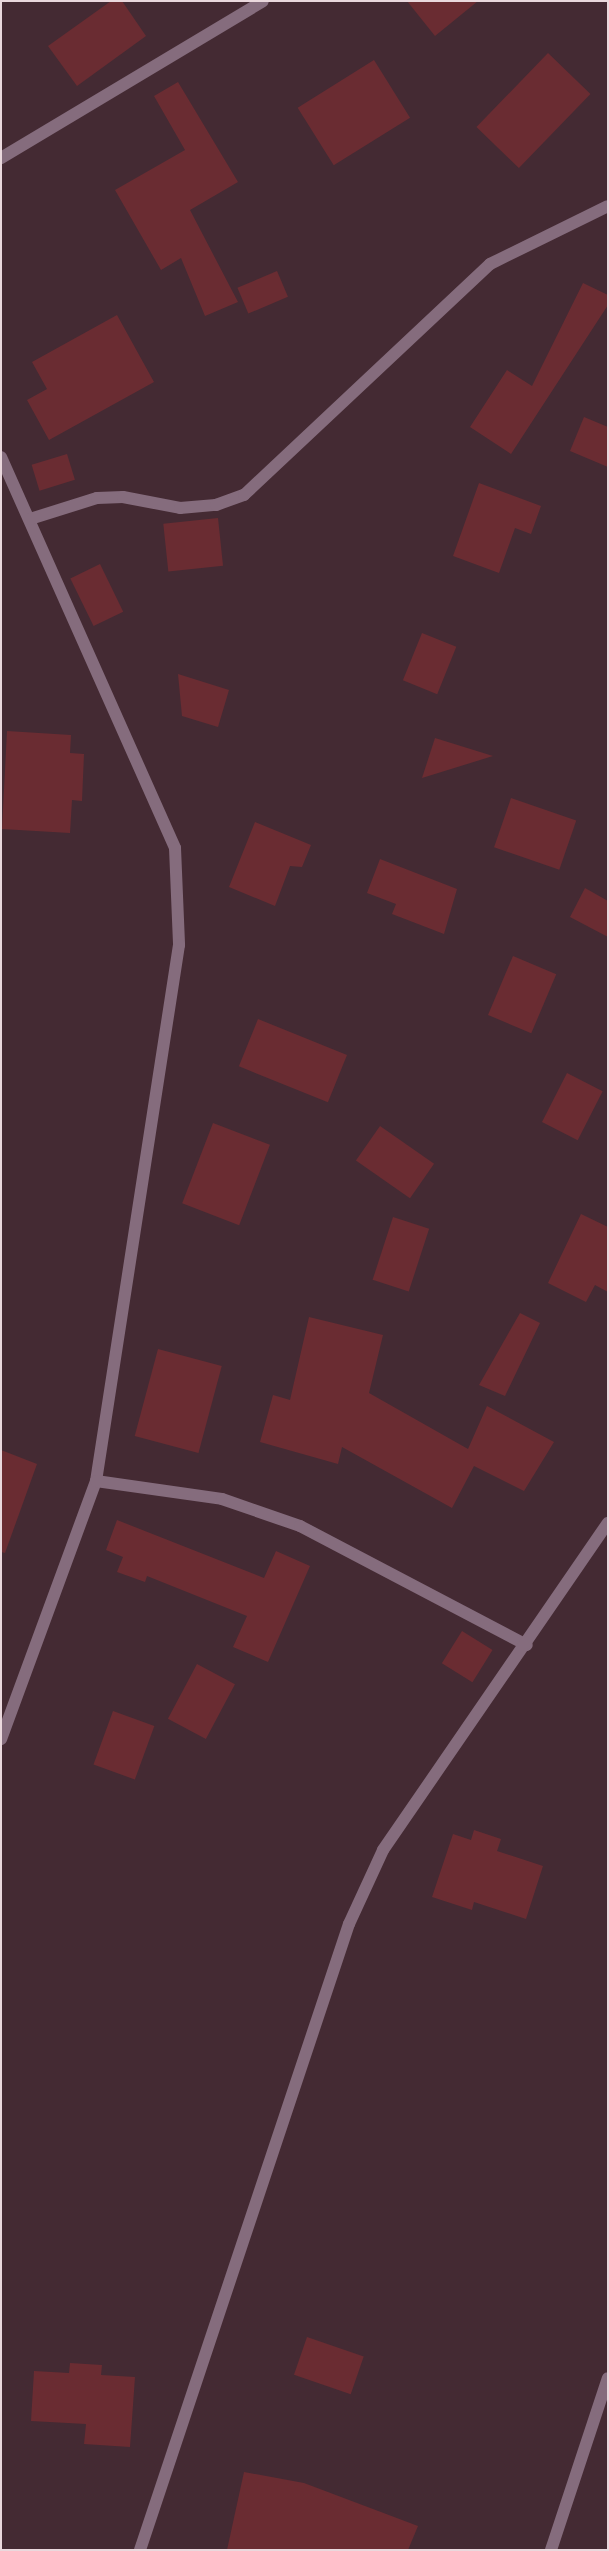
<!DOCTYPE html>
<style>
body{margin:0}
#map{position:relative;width:609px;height:2551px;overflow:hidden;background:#442a33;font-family:Montserrat,sans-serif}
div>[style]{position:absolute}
.building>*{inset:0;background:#6a2c32;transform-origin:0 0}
.minor>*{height:12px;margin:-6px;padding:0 6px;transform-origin:6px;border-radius:6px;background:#856c7d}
span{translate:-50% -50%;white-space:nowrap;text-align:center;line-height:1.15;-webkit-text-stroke:5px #392029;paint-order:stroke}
.frame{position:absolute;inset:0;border:2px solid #ead8dd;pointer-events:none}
</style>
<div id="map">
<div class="building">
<div style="clip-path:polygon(111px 1px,122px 1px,146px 36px,77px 86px,48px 46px)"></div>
<div style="clip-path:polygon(407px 1px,478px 1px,435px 36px)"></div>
<div style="left:548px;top:53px;width:59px;height:103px;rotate:44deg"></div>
<div style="left:374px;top:60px;width:68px;height:90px;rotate:58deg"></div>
<div style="clip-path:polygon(178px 82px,238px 182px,190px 210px,238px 302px,205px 316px,181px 258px,161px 270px,115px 190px,185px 150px,154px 96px)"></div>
<div style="left:277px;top:271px;width:28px;height:43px;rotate:67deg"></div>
<div style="clip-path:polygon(583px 283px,608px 295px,608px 305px,511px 454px,470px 427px,507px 370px,532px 386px)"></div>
<div style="clip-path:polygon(117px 315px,154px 382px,49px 440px,27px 400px,47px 389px,32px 362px)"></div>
<div style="clip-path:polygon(584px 417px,608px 427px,608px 467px,570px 451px)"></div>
<div style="left:67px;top:454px;width:27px;height:37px;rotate:73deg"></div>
<div style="clip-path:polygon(479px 483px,541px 506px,531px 534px,515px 528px,499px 573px,453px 556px)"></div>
<div style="left:218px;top:518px;width:48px;height:55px;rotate:84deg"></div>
<div style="left:100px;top:564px;width:53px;height:33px;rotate:64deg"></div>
<div style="left:422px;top:633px;width:37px;height:51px;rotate:22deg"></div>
<div style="clip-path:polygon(178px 674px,229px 690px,218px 727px,182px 716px)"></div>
<div style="clip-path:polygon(7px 731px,71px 735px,70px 753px,84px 754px,82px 801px,72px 800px,70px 833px,2px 829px)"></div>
<div style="clip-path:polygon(435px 738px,493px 756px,422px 778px)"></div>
<div style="left:511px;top:798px;width:69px;height:52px;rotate:19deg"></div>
<div style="clip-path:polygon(255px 822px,311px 845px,302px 867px,290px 866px,275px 906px,229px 887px)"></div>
<div style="clip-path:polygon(380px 859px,457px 889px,444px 934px,392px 914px,396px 904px,367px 893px)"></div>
<div style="clip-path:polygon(585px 888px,608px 901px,608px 937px,570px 917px)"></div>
<div style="left:513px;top:956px;width:47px;height:64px;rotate:23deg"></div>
<div style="left:258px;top:1019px;width:96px;height:51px;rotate:22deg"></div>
<div style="left:567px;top:1073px;width:40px;height:55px;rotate:27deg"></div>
<div style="left:213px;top:1123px;width:61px;height:86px;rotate:21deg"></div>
<div style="left:380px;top:1126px;width:66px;height:42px;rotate:35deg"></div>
<div style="clip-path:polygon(581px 1214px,608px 1227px,608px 1292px,595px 1285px,586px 1302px,548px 1283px)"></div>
<div style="left:393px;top:1217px;width:38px;height:66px;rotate:18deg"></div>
<div style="clip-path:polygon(520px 1313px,540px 1323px,505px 1396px,479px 1385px)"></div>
<div style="clip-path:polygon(309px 1317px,383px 1335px,369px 1393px,468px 1449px,487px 1406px,554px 1442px,524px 1491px,474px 1466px,452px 1508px,342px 1447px,338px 1464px,260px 1442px,273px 1395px,290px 1400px)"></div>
<div style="left:158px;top:1349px;width:66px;height:90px;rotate:15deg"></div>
<div style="clip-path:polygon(1px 1450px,37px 1464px,5px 1553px,1px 1552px)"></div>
<div style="clip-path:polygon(117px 1520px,264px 1578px,276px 1551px,310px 1566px,268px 1662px,233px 1647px,247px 1616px,147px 1576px,145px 1582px,117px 1572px,123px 1557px,106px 1550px)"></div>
<div style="left:462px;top:1631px;width:36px;height:38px;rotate:32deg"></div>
<div style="left:197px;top:1664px;width:43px;height:62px;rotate:28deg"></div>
<div style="left:113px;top:1711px;width:44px;height:57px;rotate:20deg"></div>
<div style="clip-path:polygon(474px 1830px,501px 1839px,497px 1851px,543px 1866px,526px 1919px,474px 1902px,472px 1910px,432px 1897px,453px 1834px,471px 1840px)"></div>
<div style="left:307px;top:2337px;width:60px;height:40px;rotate:19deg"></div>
<div style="clip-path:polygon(70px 2363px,102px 2365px,101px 2375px,135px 2377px,130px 2447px,84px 2444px,86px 2424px,31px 2421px,34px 2371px,69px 2373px)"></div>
<div style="clip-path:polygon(244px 2472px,304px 2483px,418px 2526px,408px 2550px,227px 2550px)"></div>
</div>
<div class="minor">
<div style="left:1px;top:158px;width:305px;rotate:-30.9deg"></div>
<div style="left:1px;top:457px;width:428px;rotate:66deg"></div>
<div style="left:175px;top:848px;width:97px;rotate:87.6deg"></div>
<div style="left:179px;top:945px;width:542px;rotate:98.8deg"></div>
<div style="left:96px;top:1481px;width:275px;rotate:110.2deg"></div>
<div style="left:30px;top:519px;width:70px;rotate:-17.4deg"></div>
<div style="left:97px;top:498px;width:26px;rotate:-2deg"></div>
<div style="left:123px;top:497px;width:58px;rotate:10.9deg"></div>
<div style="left:180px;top:508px;width:36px;rotate:-5deg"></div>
<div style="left:216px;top:505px;width:30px;rotate:-20deg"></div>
<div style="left:244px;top:495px;width:337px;rotate:-43.2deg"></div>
<div style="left:490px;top:264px;width:131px;rotate:-26.2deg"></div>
<div style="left:96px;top:1481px;width:127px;rotate:8.1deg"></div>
<div style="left:222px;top:1499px;width:83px;rotate:19.1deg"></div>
<div style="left:300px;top:1526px;width:256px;rotate:27.7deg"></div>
<div style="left:140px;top:2550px;width:660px;rotate:-71.54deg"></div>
<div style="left:349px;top:1924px;width:81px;rotate:-65.3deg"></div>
<div style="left:383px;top:1850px;width:397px;rotate:-55.5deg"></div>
<div style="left:551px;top:2550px;width:181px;rotate:-71.7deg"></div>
</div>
<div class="frame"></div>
</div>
